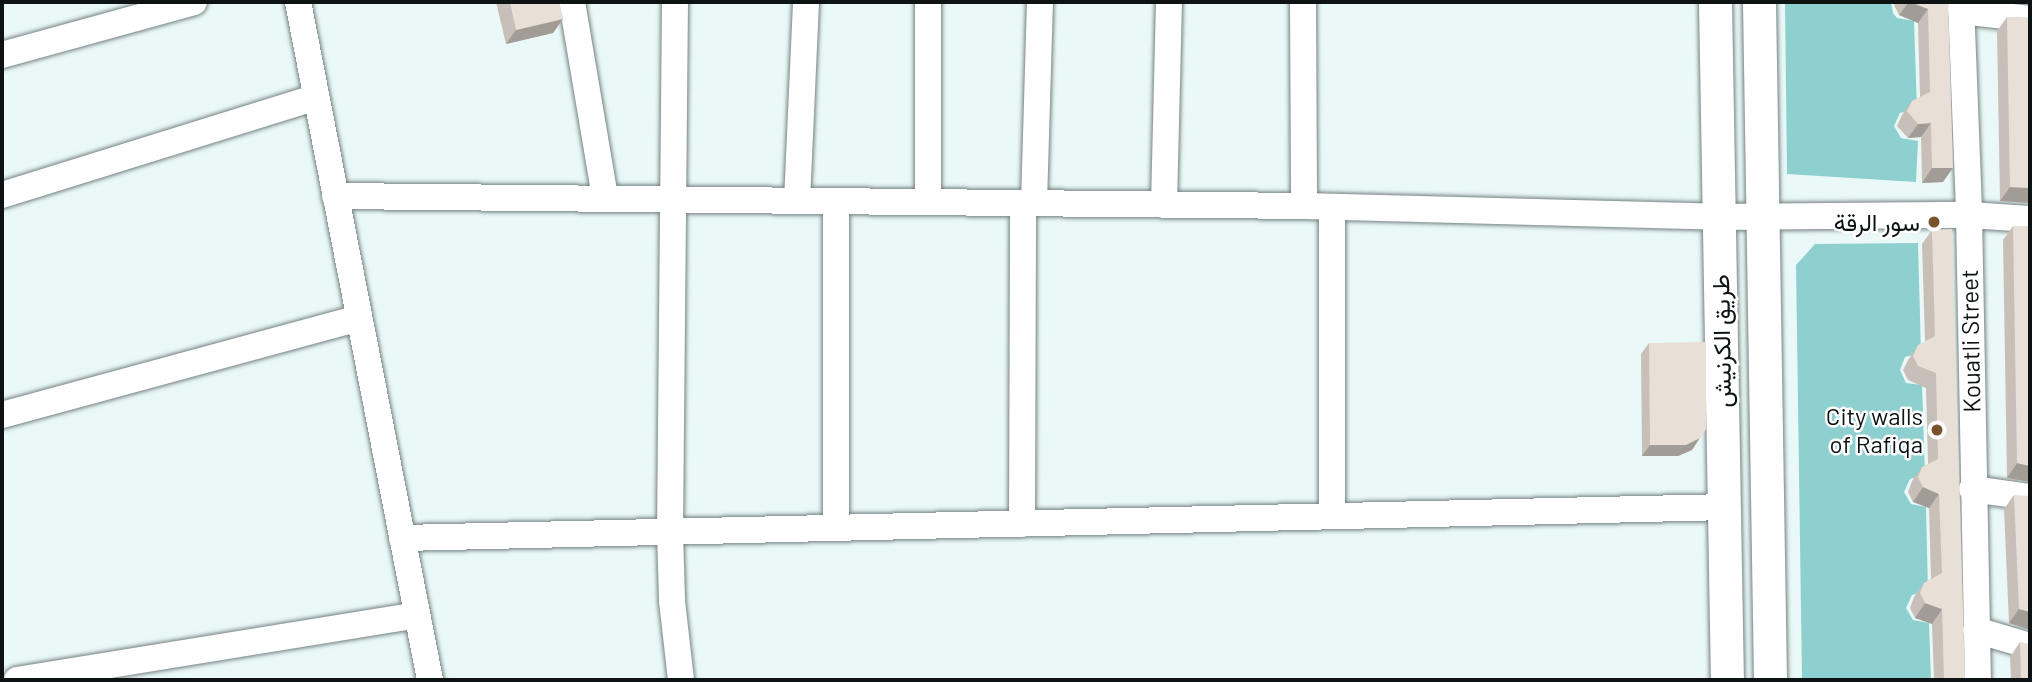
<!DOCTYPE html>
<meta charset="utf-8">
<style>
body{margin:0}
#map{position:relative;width:2032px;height:682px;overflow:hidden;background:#eaf9f8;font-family:Barlow,Vazirmatn,sans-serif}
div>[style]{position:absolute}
.green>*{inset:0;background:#8ed0d0}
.roads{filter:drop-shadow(0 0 2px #758282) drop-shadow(0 0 2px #758282)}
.minor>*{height:26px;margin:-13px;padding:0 13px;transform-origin:13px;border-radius:13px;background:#fff}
.major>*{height:33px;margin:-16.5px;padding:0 16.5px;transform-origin:16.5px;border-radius:16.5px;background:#fff}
.wall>*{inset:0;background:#c8c0b8}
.shaded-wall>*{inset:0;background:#a29c96}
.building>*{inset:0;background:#e8dfd6}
.dots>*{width:19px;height:19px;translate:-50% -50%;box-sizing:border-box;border:4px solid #fff;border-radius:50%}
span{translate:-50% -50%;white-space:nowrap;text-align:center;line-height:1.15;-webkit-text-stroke:5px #fff;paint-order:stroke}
.poi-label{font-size:24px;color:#0d1212}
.right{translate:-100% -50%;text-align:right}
.street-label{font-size:24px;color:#0d1212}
.frame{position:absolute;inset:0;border:4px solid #0d1212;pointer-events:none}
</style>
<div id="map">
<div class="green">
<div style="clip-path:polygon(1785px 2px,1891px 2px,1893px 13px,1897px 18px,1914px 21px,1917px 109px,1900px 113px,1894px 126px,1901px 138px,1918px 141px,1916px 182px,1787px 174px)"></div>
<div style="clip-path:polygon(1918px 243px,1921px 353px,1905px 357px,1900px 370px,1906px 383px,1922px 385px,1925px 475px,1910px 479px,1904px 492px,1911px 504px,1926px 507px,1928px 591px,1912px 595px,1906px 608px,1913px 620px,1929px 623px,1931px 680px,1802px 680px,1796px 265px,1815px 244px)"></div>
</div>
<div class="roads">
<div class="minor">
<div style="left:298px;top:2px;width:691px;rotate:78.98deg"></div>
<div style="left:572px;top:2px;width:199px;rotate:80.4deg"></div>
<div style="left:675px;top:2px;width:530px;rotate:90.54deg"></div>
<div style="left:670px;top:532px;width:69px;rotate:88.3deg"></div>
<div style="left:672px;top:601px;width:80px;rotate:83.5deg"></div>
<div style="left:928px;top:2px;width:200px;rotate:90deg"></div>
<div style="left:1303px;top:2px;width:204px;rotate:89.7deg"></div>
<div style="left:1961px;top:2px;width:213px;rotate:87.8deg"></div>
<div style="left:1969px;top:215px;width:465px;rotate:88.9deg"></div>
<div style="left:1961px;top:11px;width:69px;rotate:6.6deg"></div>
<div style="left:2px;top:55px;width:199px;rotate:-15.4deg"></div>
<div style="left:2px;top:195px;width:329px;rotate:-17.3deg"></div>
<div style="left:335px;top:196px;width:969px;rotate:0.59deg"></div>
<div style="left:1304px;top:206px;width:415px;rotate:1.5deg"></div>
<div style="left:1719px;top:217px;width:250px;rotate:-0.5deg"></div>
<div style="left:1969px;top:215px;width:61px;rotate:3.8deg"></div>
<div style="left:797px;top:201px;width:199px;rotate:-87.4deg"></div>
<div style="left:1034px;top:203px;width:201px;rotate:-88.3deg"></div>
<div style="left:1164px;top:205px;width:203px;rotate:-88.6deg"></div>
<div style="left:2px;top:415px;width:370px;rotate:-15.2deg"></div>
<div style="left:1972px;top:489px;width:59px;rotate:7.9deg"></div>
<div style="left:1332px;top:516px;width:309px;rotate:-90deg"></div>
<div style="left:1022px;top:524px;width:321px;rotate:-89.8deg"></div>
<div style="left:836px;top:528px;width:327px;rotate:-90deg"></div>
<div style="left:402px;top:538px;width:1322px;rotate:-1.34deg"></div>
<div style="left:1976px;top:630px;width:56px;rotate:16.5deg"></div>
<div style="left:17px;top:680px;width:405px;rotate:-9.2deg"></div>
</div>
<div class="major">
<div style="left:1715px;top:2px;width:678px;rotate:88.99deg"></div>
<div style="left:1759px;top:2px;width:678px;rotate:89.07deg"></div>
</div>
</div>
<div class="wall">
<div style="clip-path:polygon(496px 2px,559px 2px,563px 19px,553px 33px,506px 44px)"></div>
<div style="clip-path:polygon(1896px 2px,1948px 2px,1943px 182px,1922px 183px,1921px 137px,1908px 138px,1897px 126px,1902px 115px,1912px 101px,1920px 97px,1918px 23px,1899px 15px,1894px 5px)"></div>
<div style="clip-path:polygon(2007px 17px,2030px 18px,2030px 203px,2000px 201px,1997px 31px)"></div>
<div style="clip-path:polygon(2013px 226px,2030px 226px,2030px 482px,2007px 478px,2003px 240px)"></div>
<div style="clip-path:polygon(1932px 230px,1965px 680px,1934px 680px,1932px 624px,1915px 618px,1910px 608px,1914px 597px,1924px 583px,1931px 579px,1929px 508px,1913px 502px,1908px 492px,1912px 481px,1922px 467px,1928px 464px,1926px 388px,1908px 380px,1903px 370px,1908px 360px,1918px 345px,1925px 342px,1922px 244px)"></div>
<div style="clip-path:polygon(1649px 343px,1692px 450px,1678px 456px,1642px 456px,1641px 354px)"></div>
<div style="clip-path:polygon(2014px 495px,2030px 630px,2009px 623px,2004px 509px)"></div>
<div style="clip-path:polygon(2020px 642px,2030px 680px,2011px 680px,2010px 657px)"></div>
</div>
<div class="shaded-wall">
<div style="clip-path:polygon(1909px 2px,1928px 9px,1918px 23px,1899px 15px)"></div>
<div style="clip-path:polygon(2011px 2px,2030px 2px,2030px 5px)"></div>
<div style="clip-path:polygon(563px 19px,553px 33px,506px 44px,516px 30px)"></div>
<div style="clip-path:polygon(1931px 123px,1921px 137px,1908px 138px,1918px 124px)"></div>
<div style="clip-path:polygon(1932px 168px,1953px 168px,1943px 182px,1922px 183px)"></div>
<div style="clip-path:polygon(2010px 187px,2030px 188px,2030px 203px,2000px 201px)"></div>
<div style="clip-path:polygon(1700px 438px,1692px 450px,1678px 456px,1642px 456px,1650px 445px)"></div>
<div style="clip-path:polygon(2017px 463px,2030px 466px,2030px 482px,2007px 478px)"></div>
<div style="clip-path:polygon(1923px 487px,1939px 494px,1929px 508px,1913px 502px)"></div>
<div style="clip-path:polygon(1925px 603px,1942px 609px,1932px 624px,1915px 618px)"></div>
<div style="clip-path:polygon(2019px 609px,2030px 612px,2030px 630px,2009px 623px)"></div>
</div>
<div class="building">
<div style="clip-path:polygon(510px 2px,559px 2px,563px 19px,516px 30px)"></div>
<div style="clip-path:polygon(1911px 2px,1948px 2px,1953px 168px,1932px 168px,1931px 123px,1918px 124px,1907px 111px,1912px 101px,1930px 92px,1928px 9px)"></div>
<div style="clip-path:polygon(2007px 17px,2030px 18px,2030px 188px,2010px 187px)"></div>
<div style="clip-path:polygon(2013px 226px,2030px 226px,2030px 466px,2017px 463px)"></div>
<div style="clip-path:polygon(1952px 229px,1965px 680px,1944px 680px,1942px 609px,1925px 603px,1920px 593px,1924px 583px,1942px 573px,1939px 494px,1923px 487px,1918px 477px,1922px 467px,1938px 459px,1936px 373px,1918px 366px,1913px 356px,1918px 345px,1935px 336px,1932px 230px)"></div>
<div style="clip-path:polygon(1706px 342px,1706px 429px,1700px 438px,1686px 445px,1650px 445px,1649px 343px)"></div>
<div style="clip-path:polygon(2014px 495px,2030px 496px,2030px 612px,2019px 609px)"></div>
<div style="clip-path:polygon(2020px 642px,2030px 644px,2030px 680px,2021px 680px)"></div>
</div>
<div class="dots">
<div style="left:1934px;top:222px;background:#78542e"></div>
<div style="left:1937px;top:430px;background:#78542e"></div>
</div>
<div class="poi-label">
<span class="right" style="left:1920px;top:222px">سور الرقة</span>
<span class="right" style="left:1923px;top:430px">City walls<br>of Rafiqa</span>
</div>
<div class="street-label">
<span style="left:1721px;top:341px;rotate:-91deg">طريق الكرنيش</span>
<span style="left:1970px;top:341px;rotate:-91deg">Kouatli Street</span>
</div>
<div class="frame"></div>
</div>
